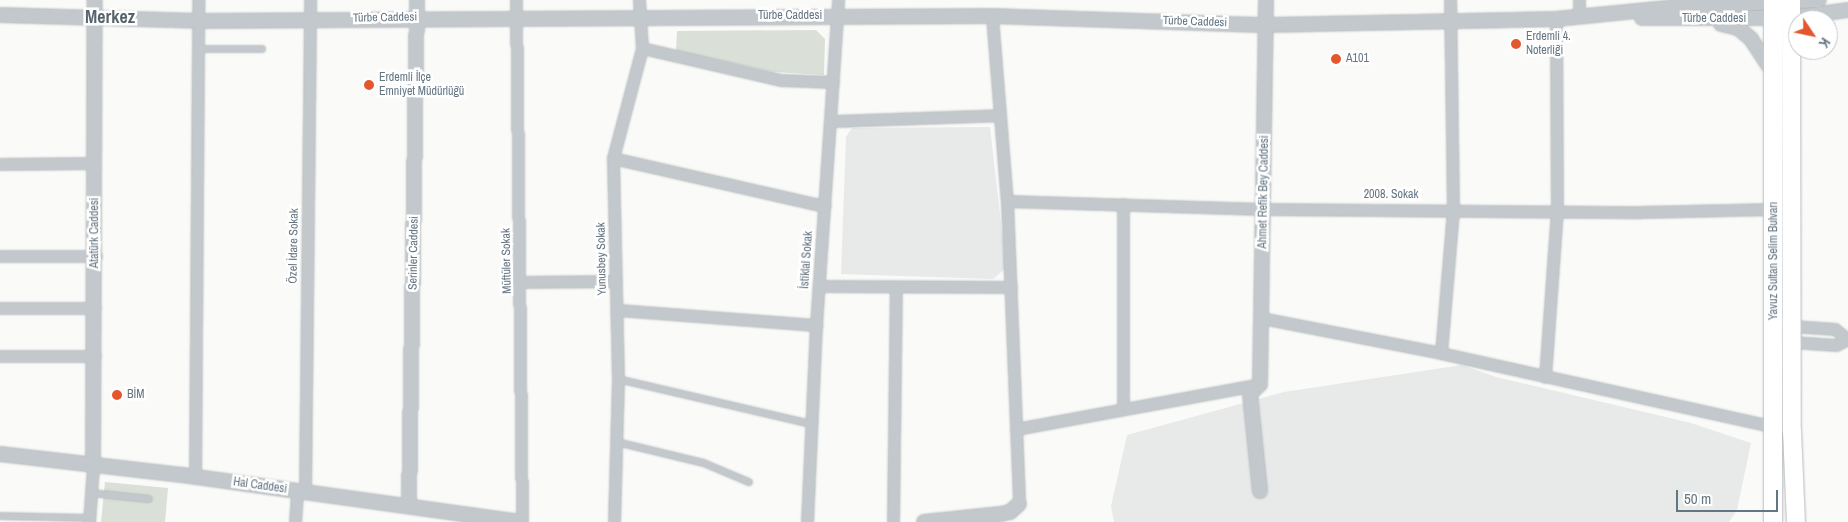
<!DOCTYPE html>
<meta charset="utf-8">
<style>
body{margin:0}
#map{position:relative;width:1848px;height:522px;overflow:hidden;background:#fafaf8;font-family:"Archivo Narrow",sans-serif}
div>[style]{position:absolute}
.built>*{inset:0;background:#e8e9e9}
.green>*{inset:0;background:#dadfd7}
.roads{filter:drop-shadow(0 0 1px #b5babe) drop-shadow(0 0 1px #b5babe)}
.service>*{height:5.5px;margin:-2.75px;padding:0 2.75px;transform-origin:2.75px;border-radius:2.75px;background:#c3c8cc}
.minor>*{height:11px;margin:-5.5px;padding:0 5.5px;transform-origin:5.5px;border-radius:5.5px;background:#c3c8cc}
.tertiary>*{height:14px;margin:-7px;padding:0 7px;transform-origin:7px;border-radius:7px;background:#c3c8cc}
.primary>*{height:18px;margin:-9px;padding:0 9px;transform-origin:9px;border-radius:9px;background:#fff}
.dots>*{width:14px;height:14px;translate:-50% -50%;box-sizing:border-box;border:2px solid #fff;border-radius:50%}
span{translate:-50% -50%;white-space:nowrap;text-align:center;line-height:1.15;-webkit-text-stroke:5px #fff;paint-order:stroke}
.street-label{font-size:12px;color:#657683}
.poi-label{font-size:12px;color:#657683}
.left{translate:0 -50%;text-align:left}
.district-label{font-size:18px;color:#57646e;font-weight:700}
.north{position:absolute;left:1788px;top:10px;width:50px;height:50px;box-sizing:border-box;background:#fff;border:1px solid #c1c8cd;border-radius:50%;rotate:124deg;font-size:14px;font-weight:700;line-height:20px;text-align:center;color:#657683}
.north::after{content:'';display:block;margin:auto;width:18px;height:22px;background:#e4572e;clip-path:polygon(50% 0,100% 100%,50% 72%,0 100%)}
.scale{position:absolute;left:1676px;top:490px;width:102px;height:22px;box-sizing:border-box;border:2px solid #657683;border-top:0;padding-left:6px;font-size:15px;line-height:18px;white-space:nowrap;color:#657683;-webkit-text-stroke:4px #fff;paint-order:stroke}
</style>
<div id="map">
<div class="built">
<div style="clip-path:polygon(990px 127px,1006px 268px,993px 279px,841px 274px,846px 137px,852px 128px)"></div>
<div style="clip-path:polygon(1462px 365px,1496px 377px,1691px 423px,1751px 443px,1737px 510px,1729px 522px,1114px 522px,1111px 506px,1127px 435px,1284px 392px)"></div>
</div>
<div class="green">
<div style="clip-path:polygon(816px 30px,825px 39px,824px 75px,774px 72px,676px 51px,677px 31px)"></div>
<div style="clip-path:polygon(105px 482px,168px 488px,165px 522px,101px 522px)"></div>
</div>
<div class="roads">
<div class="service">
<div style="left:197px;top:49px;width:65px"></div>
<div style="left:618px;top:379px;width:198px;rotate:13.1deg"></div>
<div style="left:617px;top:442px;width:89px;rotate:13.6deg"></div>
<div style="left:704px;top:463px;width:49px;rotate:22.9deg"></div>
<div style="left:91px;top:493px;width:58px;rotate:5.9deg"></div>
<div style="left:0;top:516px;width:89px;rotate:1.3deg"></div>
</div>
<div class="minor">
<div style="left:516px;top:0;width:522px;rotate:89.34deg"></div>
<div style="left:1579px;top:0;width:16px;rotate:90deg"></div>
<div style="left:992px;top:16px;width:186px;rotate:85.4deg"></div>
<div style="left:1007px;top:201px;width:303px;rotate:87.7deg"></div>
<div style="left:642px;top:48px;width:143px;rotate:13deg"></div>
<div style="left:781px;top:80px;width:52px;rotate:2.2deg"></div>
<div style="left:832px;top:121px;width:168px;rotate:-2deg"></div>
<div style="left:613px;top:158px;width:217px;rotate:12.8deg"></div>
<div style="left:0;top:164px;width:95px;rotate:-0.6deg"></div>
<div style="left:1007px;top:201px;width:256px;rotate:1.8deg"></div>
<div style="left:1263px;top:209px;width:378px;rotate:0.5deg"></div>
<div style="left:1641px;top:212px;width:133px;rotate:-1.3deg"></div>
<div style="left:1123px;top:204px;width:205px;rotate:90deg"></div>
<div style="left:0;top:256px;width:96px"></div>
<div style="left:521px;top:282px;width:95px;rotate:-0.6deg"></div>
<div style="left:819px;top:286px;width:192px;rotate:0.3deg"></div>
<div style="left:0;top:308px;width:95px"></div>
<div style="left:617px;top:310px;width:200px;rotate:4.3deg"></div>
<div style="left:1261px;top:318px;width:183px;rotate:11deg"></div>
<div style="left:1441px;top:353px;width:342px;rotate:12.5deg"></div>
<div style="left:1792px;top:326px;width:43px;rotate:4deg"></div>
<div style="left:1835px;top:329px;width:16px;rotate:40deg"></div>
<div style="left:1792px;top:342px;width:44px;rotate:3.9deg"></div>
<div style="left:1836px;top:345px;width:13px;rotate:-27deg"></div>
<div style="left:1441px;top:353px;width:144px;rotate:-85.2deg"></div>
<div style="left:1453px;top:209px;width:209px;rotate:-90.8deg"></div>
<div style="left:0;top:356px;width:95px"></div>
<div style="left:1545px;top:377px;width:167px;rotate:-85.9deg"></div>
<div style="left:1557px;top:210px;width:191px;rotate:-90.3deg"></div>
<div style="left:1016px;top:429px;width:248px;rotate:-10.4deg"></div>
<div style="left:195px;top:477px;width:477px;rotate:-89.6deg"></div>
<div style="left:305px;top:492px;width:492px;rotate:-89.4deg"></div>
<div style="left:89px;top:522px;width:56px;rotate:-85.9deg"></div>
<div style="left:295px;top:522px;width:31px;rotate:-86deg"></div>
<div style="left:614px;top:522px;width:143px;rotate:-88.4deg"></div>
<div style="left:618px;top:379px;width:221px;rotate:-91.3deg"></div>
<div style="left:613px;top:158px;width:114px;rotate:-75.2deg"></div>
<div style="left:642px;top:48px;width:48px;rotate:-93.6deg"></div>
<div style="left:807px;top:522px;width:197px;rotate:-87.4deg"></div>
<div style="left:816px;top:325px;width:326px;rotate:-86.1deg"></div>
<div style="left:893px;top:522px;width:235px;rotate:-89.3deg"></div>
</div>
<div class="tertiary">
<div style="left:0;top:15px;width:198px;rotate:1.7deg"></div>
<div style="left:198px;top:21px;width:794px;rotate:-0.36deg"></div>
<div style="left:992px;top:16px;width:276px;rotate:1.9deg"></div>
<div style="left:1268px;top:25px;width:288px;rotate:-1.2deg"></div>
<div style="left:1556px;top:19px;width:132px;rotate:-5.7deg"></div>
<div style="left:1687px;top:6px;width:132px;rotate:-2.6deg"></div>
<div style="left:1642px;top:18px;width:149px"></div>
<div style="left:1791px;top:18px;width:58px;rotate:-8deg"></div>
<div style="left:1721px;top:24px;width:17px;rotate:13deg"></div>
<div style="left:1738px;top:28px;width:17px;rotate:40deg"></div>
<div style="left:1751px;top:39px;width:42px;rotate:56.7deg"></div>
<div style="left:0;top:454px;width:183px;rotate:6.6deg"></div>
<div style="left:182px;top:475px;width:340px;rotate:7.9deg"></div>
<div style="left:93px;top:466px;width:466px;rotate:-89.8deg"></div>
<div style="left:1260px;top:491px;width:98px;rotate:-95.9deg"></div>
<div style="left:1250px;top:394px;width:14px;rotate:-45deg"></div>
<div style="left:1260px;top:384px;width:384px;rotate:-89.1deg"></div>
<div style="left:409px;top:506px;width:506px;rotate:-89.09deg"></div>
<div style="left:924px;top:522px;width:77px;rotate:-5.9deg"></div>
<div style="left:1001px;top:514px;width:9px;rotate:-13deg"></div>
<div style="left:1010px;top:512px;width:12px;rotate:-42deg"></div>
</div>
<div class="primary">
<div style="left:1791px;top:0;width:431px;rotate:89.9deg"></div>
<div style="left:1792px;top:431px;width:91px;rotate:87.5deg"></div>
<div style="left:1773px;top:522px;width:522px;rotate:-90deg"></div>
</div>
</div>
<div class="dots">
<div style="left:1516px;top:44px;background:#e4572e"></div>
<div style="left:1336px;top:59px;background:#e4572e"></div>
<div style="left:369px;top:85px;background:#e4572e"></div>
<div style="left:117px;top:395px;background:#e4572e"></div>
</div>
<div class="street-label">
<span style="left:790px;top:16px">Türbe Caddesi</span>
<span style="left:385px;top:18px;rotate:-1deg">Türbe Caddesi</span>
<span style="left:1714px;top:19px">Türbe Caddesi</span>
<span style="left:1195px;top:22px;rotate:2deg">Türbe Caddesi</span>
<span style="left:1264px;top:192px;rotate:-89deg">Ahmet Refik Bey Caddesi</span>
<span style="left:1391px;top:195px">2008. Sokak</span>
<span style="left:95px;top:233px;rotate:-90deg">Atatürk Caddesi</span>
<span style="left:294px;top:246px;rotate:-89deg">Özel İdare Sokak</span>
<span style="left:414px;top:253px;rotate:-89deg">Serinler Caddesi</span>
<span style="left:602px;top:259px;rotate:-91deg">Yunusbey Sokak</span>
<span style="left:807px;top:260px;rotate:-86deg">İstiklal Sokak</span>
<span style="left:507px;top:261px;rotate:-91deg">Müftüler Sokak</span>
<span style="left:1774px;top:261px;rotate:-90deg">Yavuz Sultan Selim Bulvarı</span>
<span style="left:260px;top:486px;rotate:8deg">Hal Caddesi</span>
</div>
<div class="poi-label">
<span class="left" style="left:1526px;top:44px">Erdemli 4.<br>Noterliği</span>
<span class="left" style="left:1346px;top:59px">A101</span>
<span class="left" style="left:379px;top:85px">Erdemli İlçe<br>Emniyet Müdürlüğü</span>
<span class="left" style="left:127px;top:395px">BİM</span>
</div>
<div class="district-label">
<span style="left:110px;top:17px">Merkez</span>
</div>
<div class="north">K</div>
<div class="scale">50 m</div>
</div>
